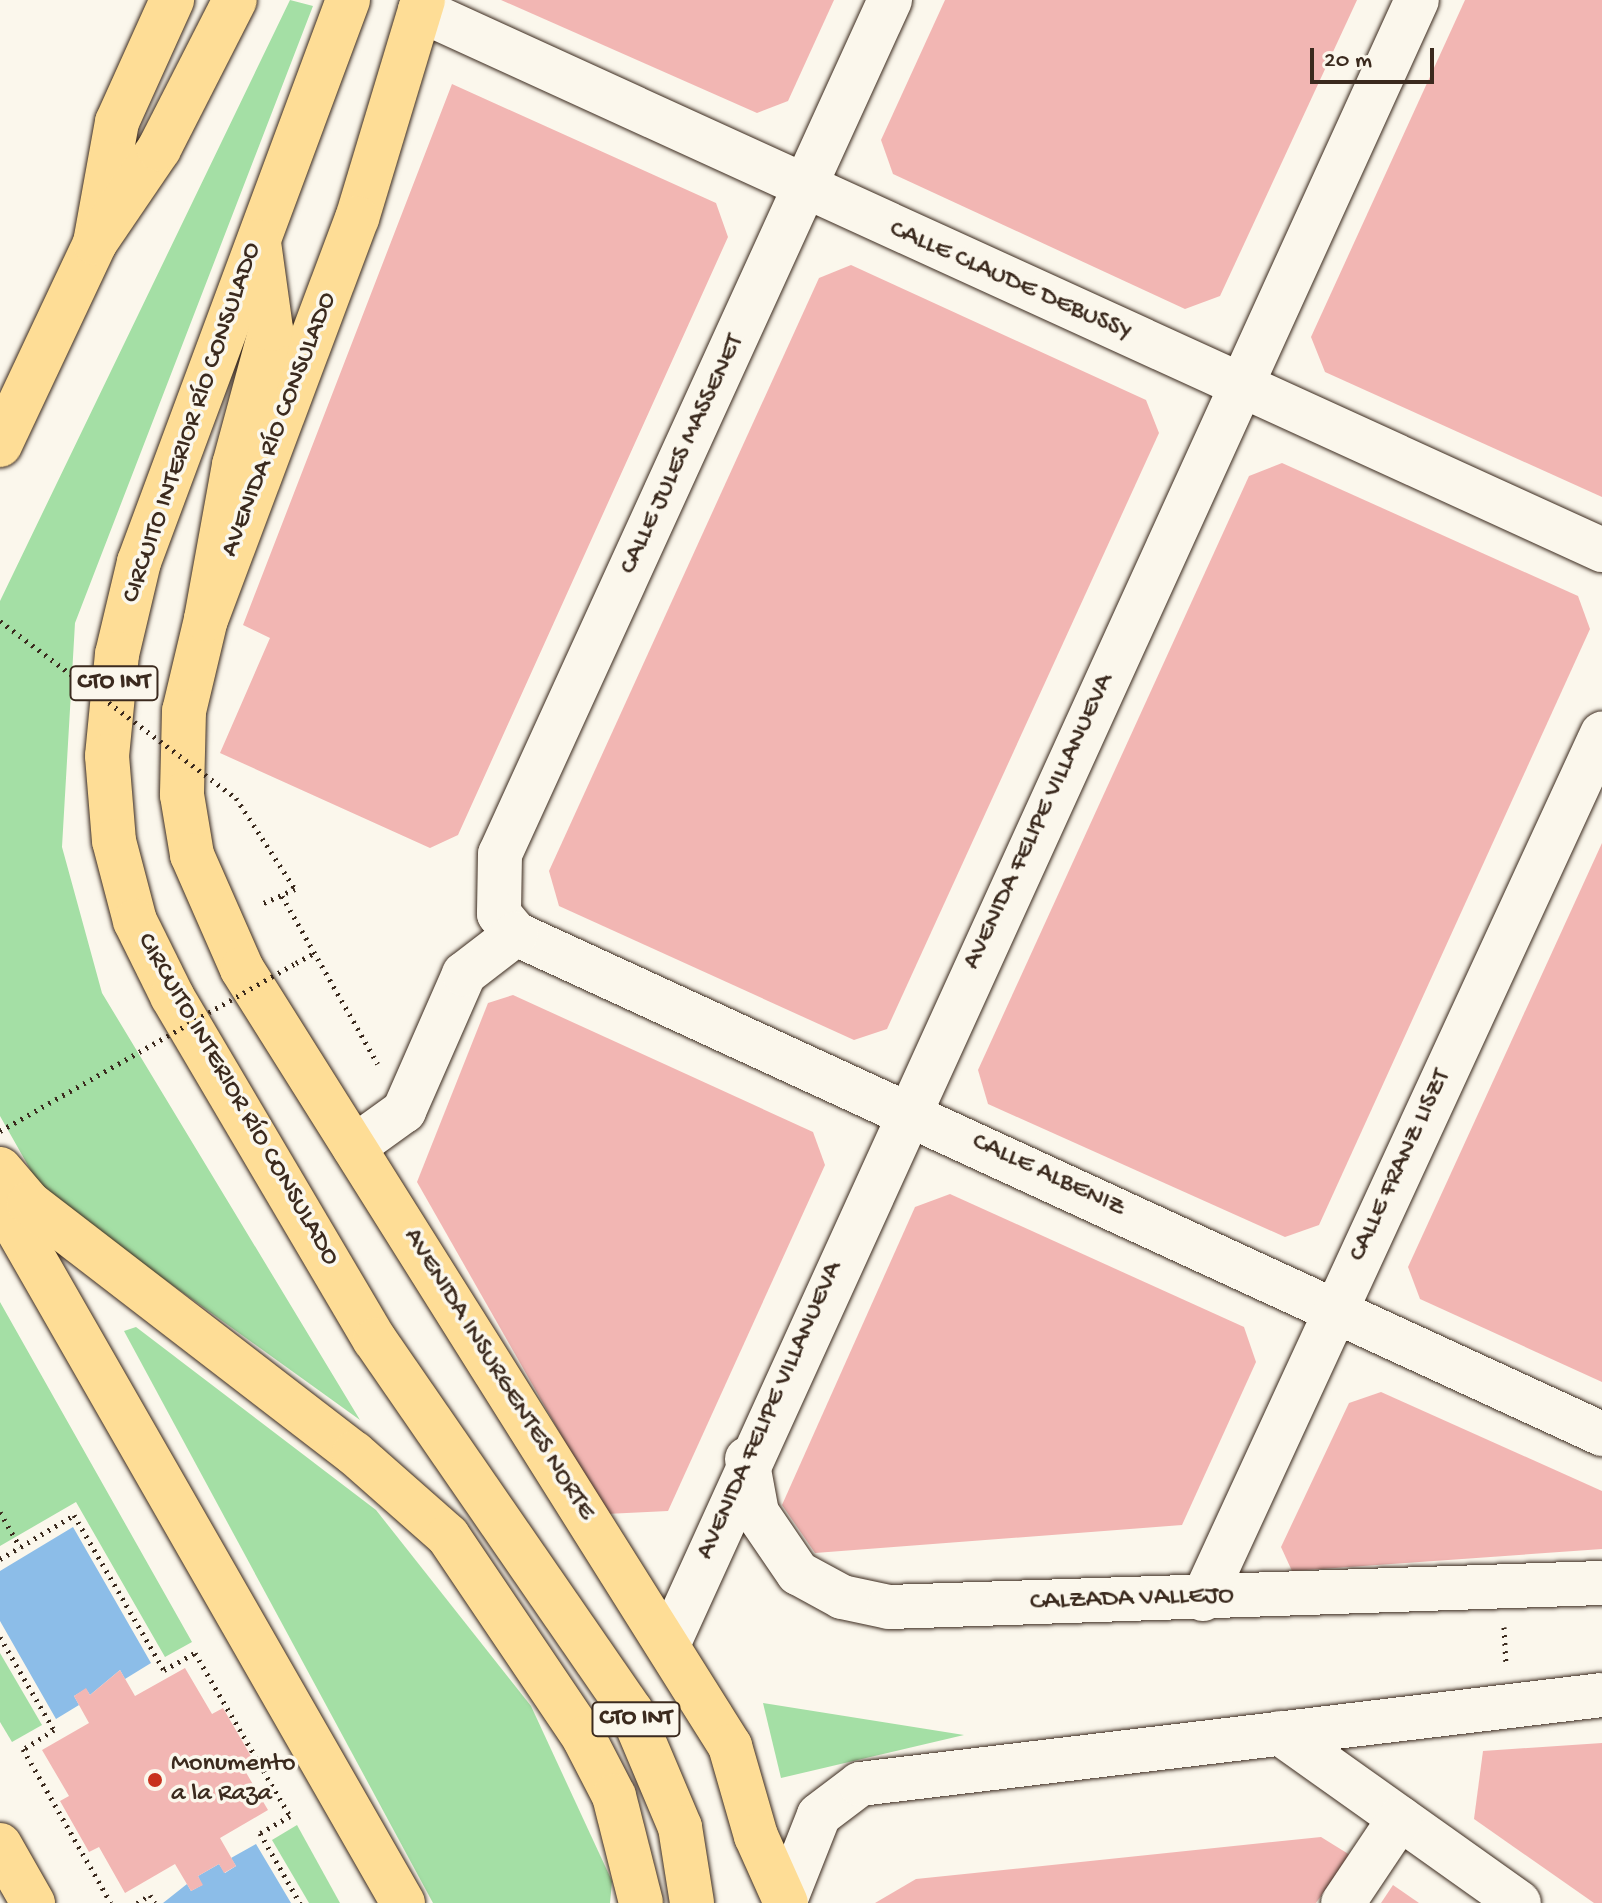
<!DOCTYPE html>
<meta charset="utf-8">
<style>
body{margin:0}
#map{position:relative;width:1602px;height:1903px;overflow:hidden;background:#fbf7ec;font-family:"Gochi Hand",sans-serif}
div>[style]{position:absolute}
.green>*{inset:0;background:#a4dfa5}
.water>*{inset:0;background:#8cbde8}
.building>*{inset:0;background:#f2b6b3}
.path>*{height:5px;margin-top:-2.5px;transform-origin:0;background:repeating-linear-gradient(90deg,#3b2a1e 0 2px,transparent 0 8px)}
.roads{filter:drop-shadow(0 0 2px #3b2a1e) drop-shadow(0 0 2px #3b2a1e)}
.minor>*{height:44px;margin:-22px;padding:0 22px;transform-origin:22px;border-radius:22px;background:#fbf7ec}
.major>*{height:44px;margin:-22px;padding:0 22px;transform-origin:22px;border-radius:22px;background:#fedd96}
.highway>*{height:44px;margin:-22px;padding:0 22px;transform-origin:22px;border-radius:22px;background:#fedd96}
.path-bridge>*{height:5px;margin-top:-2.5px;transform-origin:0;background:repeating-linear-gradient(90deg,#3b2a1e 0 2px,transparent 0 8px)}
.dots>*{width:22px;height:22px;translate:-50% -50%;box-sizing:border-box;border:4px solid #fbf7ec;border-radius:50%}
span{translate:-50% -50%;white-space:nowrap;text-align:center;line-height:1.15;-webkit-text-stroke:7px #fbf7ec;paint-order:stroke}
.shield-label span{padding:2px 6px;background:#fbf7ec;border:2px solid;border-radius:6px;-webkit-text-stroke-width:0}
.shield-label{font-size:24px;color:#3b2a1e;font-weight:700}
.street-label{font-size:26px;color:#3b2a1e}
.poi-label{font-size:26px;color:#3b2a1e}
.left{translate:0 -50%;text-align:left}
.scale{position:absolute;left:1310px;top:48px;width:124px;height:36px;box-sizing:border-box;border:4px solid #3b2a1e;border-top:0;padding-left:10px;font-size:24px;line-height:28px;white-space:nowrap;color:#3b2a1e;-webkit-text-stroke:6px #fbf7ec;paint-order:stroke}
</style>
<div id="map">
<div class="green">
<div style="clip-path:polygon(290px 0,313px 6px,75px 623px,62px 847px,102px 993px,360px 1420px,43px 1192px,0 1116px,0 601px)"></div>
<div style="clip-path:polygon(0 1302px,192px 1642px,165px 1657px,76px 1502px,0 1546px)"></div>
<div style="clip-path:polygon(136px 1327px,376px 1510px,531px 1706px,612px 1881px,610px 1903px,433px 1903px,124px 1331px)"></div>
<div style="clip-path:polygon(0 1653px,42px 1725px,12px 1742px,0 1722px)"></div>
<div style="clip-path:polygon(763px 1703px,964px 1735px,781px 1778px)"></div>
<div style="clip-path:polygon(297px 1825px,340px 1903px,309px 1903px,272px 1840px)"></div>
</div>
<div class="water">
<div style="clip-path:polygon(73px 1527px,151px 1663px,125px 1679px,120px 1670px,90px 1695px,86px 1689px,74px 1696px,79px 1705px,56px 1719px,0 1621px,0 1571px)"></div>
<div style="clip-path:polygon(256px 1844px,291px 1903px,163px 1903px,187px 1884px,191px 1891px,202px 1885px,198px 1876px,219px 1864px,225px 1873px,236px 1866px,231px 1858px)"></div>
</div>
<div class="building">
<div style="clip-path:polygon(501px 0,834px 0,788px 101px,757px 113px)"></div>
<div style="clip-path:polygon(945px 0,1357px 0,1220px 296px,1185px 309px,893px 174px,881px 140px)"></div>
<div style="clip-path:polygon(1465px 0,1602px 0,1602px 497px,1325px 372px,1311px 337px)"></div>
<div style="clip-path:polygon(452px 84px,716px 203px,728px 237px,458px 835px,430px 848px,220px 753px,270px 638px,243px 625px)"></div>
<div style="clip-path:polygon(851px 265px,1146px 400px,1159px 433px,887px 1029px,854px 1040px,559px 906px,549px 871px,819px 278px)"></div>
<div style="clip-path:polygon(1282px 463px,1578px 596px,1590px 629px,1319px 1225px,1285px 1237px,988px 1104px,978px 1070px,1249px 476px)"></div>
<div style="clip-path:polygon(1602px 843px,1602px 1382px,1420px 1299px,1408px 1267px)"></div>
<div style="clip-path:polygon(513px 995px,813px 1132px,825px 1165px,668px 1511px,606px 1514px,417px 1182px,488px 1003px)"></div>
<div style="clip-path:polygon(950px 1194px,1244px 1327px,1256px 1362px,1182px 1525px,815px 1553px,782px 1505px,915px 1207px)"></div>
<div style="clip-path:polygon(1381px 1392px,1602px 1491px,1602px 1549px,1292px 1571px,1281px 1547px,1349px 1403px)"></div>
<div style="clip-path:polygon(185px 1668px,212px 1714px,223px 1708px,252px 1758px,241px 1764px,268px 1810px,220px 1838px,236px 1866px,224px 1873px,219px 1864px,198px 1876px,203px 1885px,191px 1891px,175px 1864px,125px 1893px,99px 1847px,89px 1852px,60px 1801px,69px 1796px,42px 1750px,89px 1723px,74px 1696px,86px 1688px,90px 1695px,120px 1670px,135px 1696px)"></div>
<div style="clip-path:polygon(1602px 1743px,1602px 1903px,1594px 1903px,1474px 1819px,1483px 1751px)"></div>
<div style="clip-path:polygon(1321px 1837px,1350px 1855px,1316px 1903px,875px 1903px,916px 1879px)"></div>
<div style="clip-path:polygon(1393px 1885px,1419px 1903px,1381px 1903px)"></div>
</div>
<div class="path">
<div style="left:236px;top:798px;width:108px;rotate:57deg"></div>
<div style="left:295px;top:889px;width:39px;rotate:156deg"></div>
<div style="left:282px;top:896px;width:193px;rotate:60.3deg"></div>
<div style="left:296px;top:963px;width:21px;rotate:-29deg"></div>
<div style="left:0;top:1512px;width:40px;rotate:60.3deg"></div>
<div style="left:0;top:1559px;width:86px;rotate:-30.7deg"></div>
<div style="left:74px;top:1515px;width:179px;rotate:59.9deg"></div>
<div style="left:164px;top:1670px;width:35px;rotate:-29deg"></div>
<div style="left:195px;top:1653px;width:189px;rotate:59.8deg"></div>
<div style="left:290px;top:1816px;width:34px;rotate:150deg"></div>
<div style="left:260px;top:1833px;width:81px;rotate:60.3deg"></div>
<div style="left:1504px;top:1627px;width:38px;rotate:87deg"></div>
<div style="left:0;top:1637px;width:108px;rotate:59.9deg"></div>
<div style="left:54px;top:1730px;width:36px;rotate:148deg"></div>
<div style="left:23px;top:1749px;width:177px;rotate:60.3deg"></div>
<div style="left:137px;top:1903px;width:15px;rotate:-32deg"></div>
<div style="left:150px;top:1895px;width:9px;rotate:58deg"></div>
</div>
<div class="roads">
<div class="minor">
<div style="left:890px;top:0;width:939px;rotate:114.54deg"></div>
<div style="left:500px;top:854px;width:60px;rotate:91deg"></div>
<div style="left:499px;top:914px;width:26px;rotate:50deg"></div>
<div style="left:516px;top:934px;width:1196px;rotate:24.72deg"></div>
<div style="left:420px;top:10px;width:1300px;rotate:24.55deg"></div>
<div style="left:354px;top:1147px;width:62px;rotate:-35.8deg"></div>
<div style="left:404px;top:1111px;width:150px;rotate:-66.3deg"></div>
<div style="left:464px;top:974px;width:66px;rotate:-37.6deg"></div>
<div style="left:747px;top:1459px;width:55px;rotate:79.5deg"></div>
<div style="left:757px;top:1513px;width:73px;rotate:55.7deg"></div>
<div style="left:798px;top:1573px;width:50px;rotate:28.6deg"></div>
<div style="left:842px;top:1597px;width:48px;rotate:12deg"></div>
<div style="left:889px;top:1607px;width:713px;rotate:-1.93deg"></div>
<div style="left:1203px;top:1599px;width:953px;rotate:-65.24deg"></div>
<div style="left:668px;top:1645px;width:1807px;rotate:-65.52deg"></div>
<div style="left:1280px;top:1733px;width:293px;rotate:35.4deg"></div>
<div style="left:785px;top:1901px;width:92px;rotate:-68.4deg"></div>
<div style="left:819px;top:1815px;width:51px;rotate:-37.1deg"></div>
<div style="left:860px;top:1784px;width:747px;rotate:-6.84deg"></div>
<div style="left:1343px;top:1903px;width:102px;rotate:-56.2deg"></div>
</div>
<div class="major">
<div style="left:423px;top:0;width:228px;rotate:106.8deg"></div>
<div style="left:357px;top:218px;width:428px;rotate:110.6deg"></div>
<div style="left:206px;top:619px;width:95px;rotate:103.4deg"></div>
<div style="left:184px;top:711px;width:84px;rotate:91.4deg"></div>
<div style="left:182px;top:795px;width:61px;rotate:80.5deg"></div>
<div style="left:192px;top:855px;width:124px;rotate:66.3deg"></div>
<div style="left:242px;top:969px;width:918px;rotate:57.87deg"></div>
<div style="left:730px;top:1746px;width:94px;rotate:73.9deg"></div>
<div style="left:756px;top:1836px;width:73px;rotate:65.9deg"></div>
<div style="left:95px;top:243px;width:123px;rotate:-79.7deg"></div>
<div style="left:117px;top:122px;width:134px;rotate:-65.7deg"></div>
<div style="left:0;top:1199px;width:811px;rotate:60.21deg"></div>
</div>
<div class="highway">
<div style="left:348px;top:0;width:600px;rotate:110.4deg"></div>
<div style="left:139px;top:562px;width:95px;rotate:103.4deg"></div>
<div style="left:117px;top:654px;width:102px;rotate:95.6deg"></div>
<div style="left:107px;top:756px;width:85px;rotate:85.3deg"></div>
<div style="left:114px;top:841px;width:83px;rotate:75.3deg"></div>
<div style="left:135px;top:921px;width:84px;rotate:63.7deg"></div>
<div style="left:172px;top:996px;width:399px;rotate:59.5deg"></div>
<div style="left:375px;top:1340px;width:451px;rotate:55.4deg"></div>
<div style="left:631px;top:1711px;width:126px;rotate:67.1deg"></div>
<div style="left:680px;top:1827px;width:77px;rotate:81deg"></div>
<div style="left:0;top:445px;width:223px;rotate:-64.8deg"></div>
<div style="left:95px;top:243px;width:114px;rotate:-55.8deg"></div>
<div style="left:159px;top:149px;width:167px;rotate:-63deg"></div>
<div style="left:206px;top:619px;width:157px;rotate:-79.7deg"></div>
<div style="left:234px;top:465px;width:141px;rotate:-74.8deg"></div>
<div style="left:271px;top:329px;width:88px;rotate:-97.9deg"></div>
<div style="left:0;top:1169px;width:45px;rotate:49.5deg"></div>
<div style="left:29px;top:1203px;width:410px;rotate:37.6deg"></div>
<div style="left:354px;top:1453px;width:125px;rotate:41.4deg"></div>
<div style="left:448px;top:1536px;width:244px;rotate:56deg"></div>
<div style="left:584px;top:1738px;width:65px;rotate:62.7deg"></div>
<div style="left:614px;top:1796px;width:110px;rotate:75.8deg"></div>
<div style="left:0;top:1845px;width:67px;rotate:60.4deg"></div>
</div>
</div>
<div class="path-bridge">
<div style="left:0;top:621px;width:295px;rotate:36.9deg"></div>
<div style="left:0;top:1131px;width:340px;rotate:-29.6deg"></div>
</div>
<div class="dots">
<div style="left:155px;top:1780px;background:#c8321e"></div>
</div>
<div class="shield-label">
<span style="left:114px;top:683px">CTO INT</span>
<span style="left:636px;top:1719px">CTO INT</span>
</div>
<div class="street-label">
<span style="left:1010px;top:282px;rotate:24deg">CALLE CLAUDE DEBUSSY</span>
<span style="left:193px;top:423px;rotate:-71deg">CIRCUITO INTERIOR RÍO CONSULADO</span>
<span style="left:280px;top:425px;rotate:-69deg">AVENIDA RÍO CONSULADO</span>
<span style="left:683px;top:455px;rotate:-65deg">CALLE JULES MASSENET</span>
<span style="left:1040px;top:822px;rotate:-65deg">AVENIDA FELIPE VILLANUEVA</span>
<span style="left:237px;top:1100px;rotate:60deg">CIRCUITO INTERIOR RÍO CONSULADO</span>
<span style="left:1401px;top:1166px;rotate:-65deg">CALLE FRANZ LISZT</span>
<span style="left:1048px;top:1176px;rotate:25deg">CALLE ALBENIZ</span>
<span style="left:498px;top:1375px;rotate:58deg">AVENIDA INSURGENTES NORTE</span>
<span style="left:771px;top:1411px;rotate:-66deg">AVENIDA FELIPE VILLANUEVA</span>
<span style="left:1132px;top:1600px;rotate:-2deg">CALZADA VALLEJO</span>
</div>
<div class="poi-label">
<span class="left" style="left:171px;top:1780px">Monumento<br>a la Raza</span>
</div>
<div class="scale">20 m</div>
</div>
